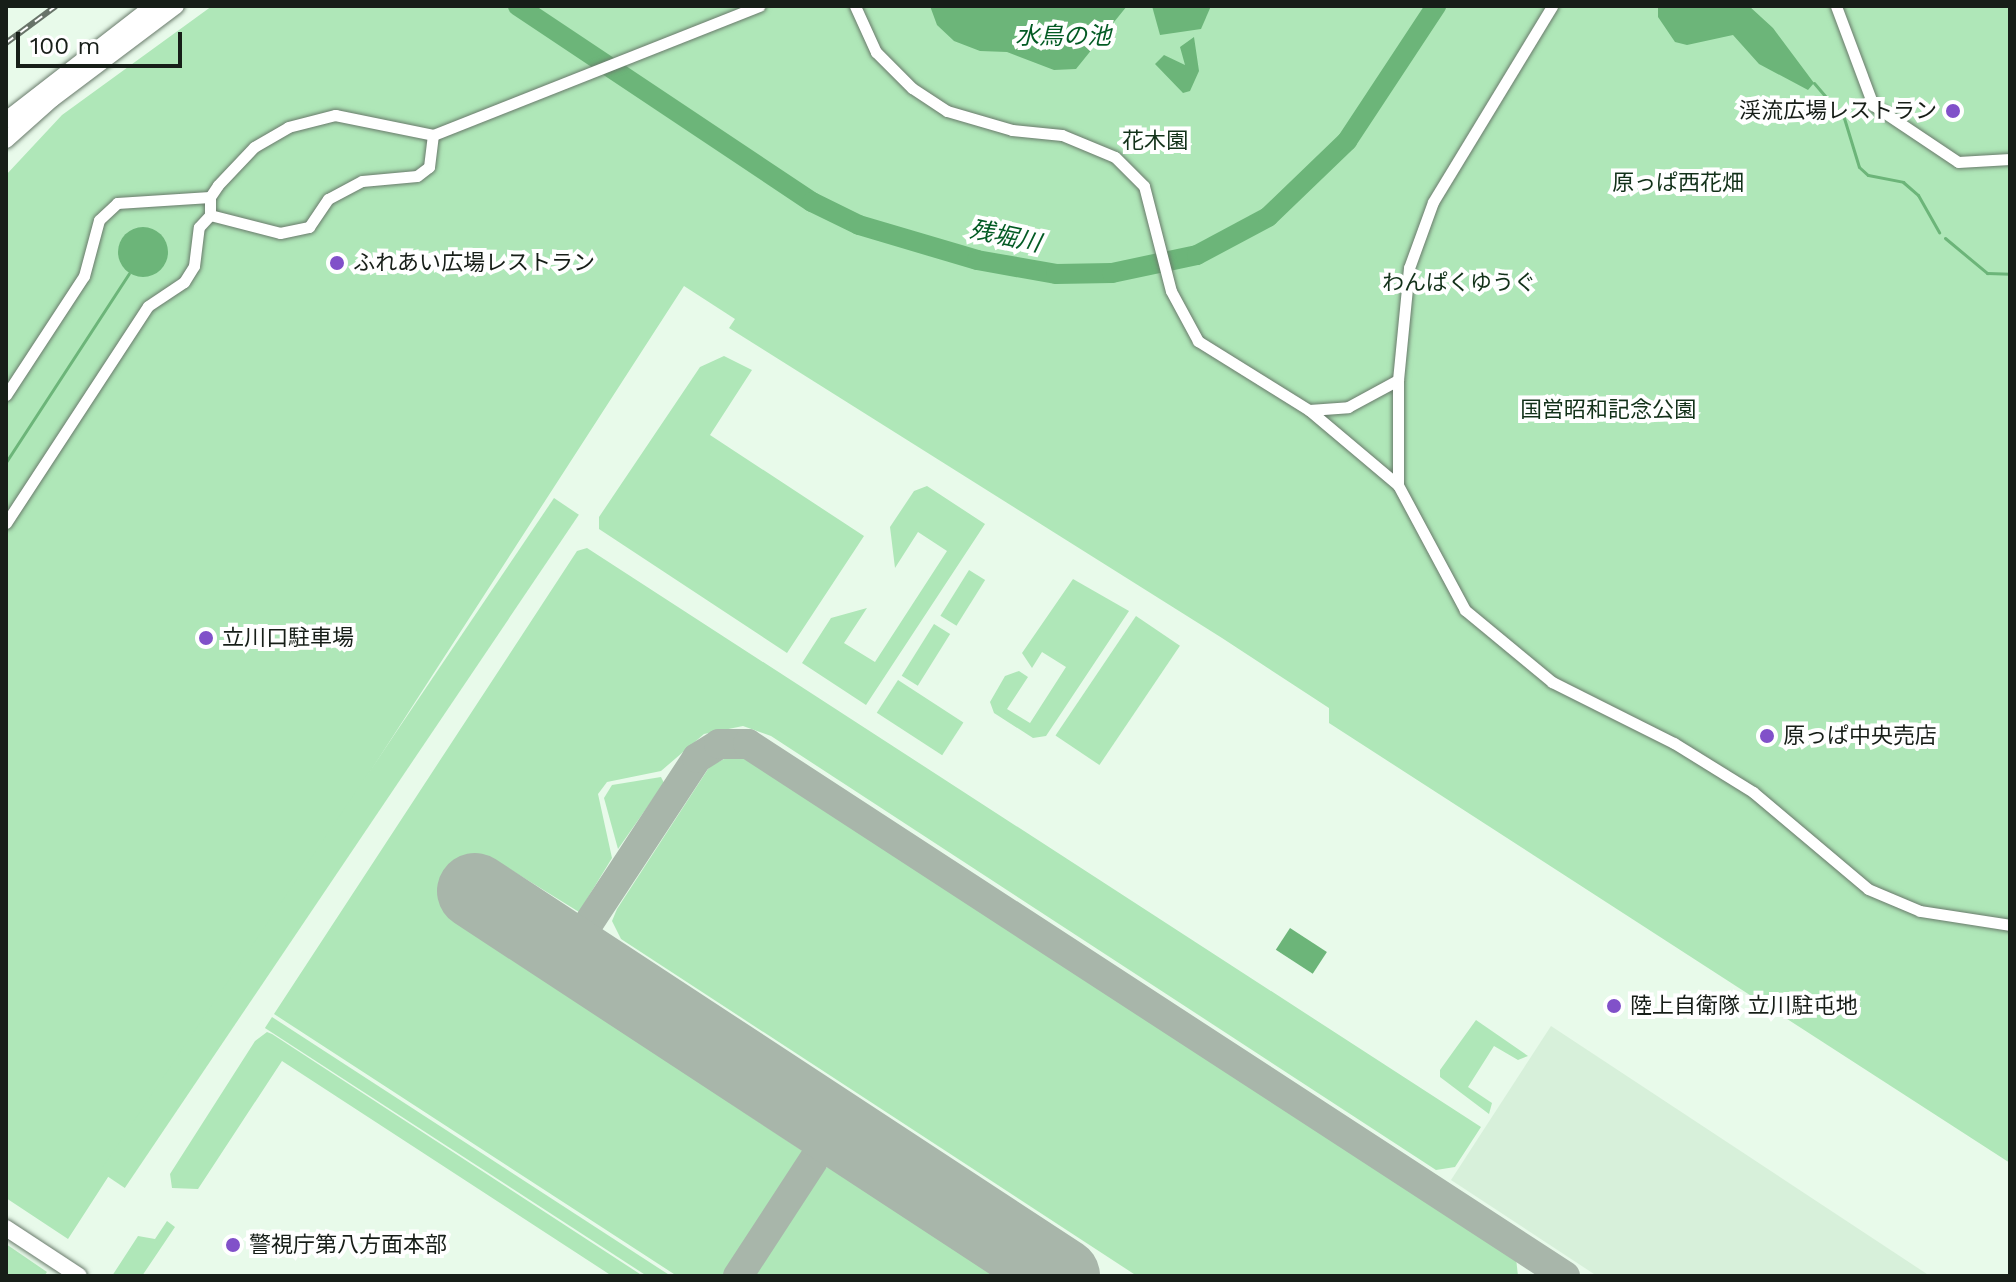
<!DOCTYPE html>
<meta charset="utf-8">
<style>
body{margin:0}
#map{position:relative;width:2016px;height:1282px;overflow:hidden;background:#e8faea;font-family:"Work Sans","Noto Sans JP",sans-serif}
div>[style]{position:absolute}
.built>*{inset:0;background:#d7f0da}
.green>*{inset:0;background:#afe7b8;transform-origin:0 0}
.water>*{inset:0;background:#6cb579;transform-origin:0 0}
.round{border-radius:50%}
.stream>*{height:3px;margin:-1.5px;padding:0 1.5px;transform-origin:1.5px;border-radius:1.5px;background:#6cb579}
.river>*{height:20px;margin:-10px;padding:0 10px;transform-origin:10px;border-radius:10px;background:#6cb579}
.taxiway>*{height:30px;margin:-15px;padding:0 15px;transform-origin:15px;border-radius:15px;background:#a8b6aa}
.runway>*{height:76px;margin:-38px;padding:0 38px;transform-origin:38px;border-radius:38px;background:#a8b6aa}
.roads{filter:drop-shadow(0 0 2px #697a6b) drop-shadow(0 0 2px #697a6b)}
.street>*{height:11px;margin:-5.5px;padding:0 5.5px;transform-origin:5.5px;border-radius:5.5px;background:#fff}
.secondary>*{height:16px;margin:-8px;padding:0 8px;transform-origin:8px;border-radius:8px;background:#fff}
.rail>*{height:6px;margin-top:-3px;transform-origin:0;background:repeating-linear-gradient(90deg,#fff 0 9px,#687369 0 18px);box-sizing:border-box;border-block:2px solid #687369}
.dots>*{width:22px;height:22px;translate:-50% -50%;box-sizing:border-box;border:4px solid #fff;border-radius:50%}
span{translate:-50% -50%;white-space:nowrap;text-align:center;line-height:1.15;-webkit-text-stroke:8px #fff;paint-order:stroke}
.poi-label{font-size:22px;color:#171e18}
.right{translate:-100% -50%;text-align:right}
.left{translate:0 -50%;text-align:left}
.park-label{font-size:22px;color:#123119}
.water-label{font-size:24px;color:#035b24;font-style:italic}
.frame{position:absolute;inset:0;border:8px solid #171e18;pointer-events:none}
.scale{position:absolute;left:16px;top:32px;width:166px;height:36px;box-sizing:border-box;border:4px solid #171e18;border-top:0;padding-left:10px;font-size:24px;line-height:28px;white-space:nowrap;color:#171e18;-webkit-text-stroke:6px #fff;paint-order:stroke}
</style>
<div id="map">
<div class="built">
<div style="clip-path:polygon(1551px 1026px,1930px 1276px,1597px 1276px,1451px 1180px)"></div>
</div>
<div class="green">
<div style="clip-path:polygon(212px 6px,2010px 6px,2010px 1163px,1329px 723px,1329px 708px,1222px 638px,729px 328px,735px 319px,684px 286px,68px 1239px,6px 1198px,6px 175px,62px 115px)"></div>
<div style="clip-path:polygon(724px 356px,752px 370px,710px 435px,864px 536px,787px 653px,599px 529px,599px 517px,700px 367px)"></div>
<div style="clip-path:polygon(927px 486px,985px 524px,866px 705px,802px 663px,831px 618px,867px 608px,844px 643px,875px 662px,947px 551px,918px 532px,895px 568px,890px 527px,914px 491px)"></div>
<div style="left:554px;top:498px;width:30px;height:812px;rotate:34deg"></div>
<div style="clip-path:polygon(587px 548px,1481px 1127px,1455px 1167px,1436px 1170px,771px 736px,743px 726px,704px 734px,661px 771px,607px 782px,598px 794px,612px 858px,579px 912px,495px 860px,455px 920px,804px 1152px,804px 1165px,732px 1276px,677px 1276px,274px 1014px,577px 551px)"></div>
<div style="left:969px;top:570px;width:19px;height:54px;rotate:32deg"></div>
<div style="clip-path:polygon(1073px 579px,1129px 611px,1046px 736px,1033px 738px,994px 713px,990px 702px,1005px 676px,1019px 671px,1028px 677px,1007px 709px,1030px 723px,1066px 667px,1042px 652px,1032px 668px,1022px 653px)"></div>
<div style="left:1136px;top:616px;width:53px;height:144px;rotate:34deg"></div>
<div style="left:934px;top:624px;width:19px;height:61px;rotate:32deg"></div>
<div style="left:898px;top:680px;width:78px;height:39px;rotate:33deg"></div>
<div style="clip-path:polygon(732px 755px,757px 761px,1516px 1258px,1518px 1276px,1137px 1276px,621px 939px,612px 921px,617px 909px,710px 766px)"></div>
<div style="clip-path:polygon(661px 777px,664px 783px,618px 849px,604px 798px,612px 785px)"></div>
<div style="left:272px;top:1017px;width:472px;height:13px;rotate:33deg"></div>
<div style="clip-path:polygon(1476px 1020px,1528px 1056px,1518px 1060px,1494px 1046px,1468px 1087px,1492px 1103px,1489px 1114px,1440px 1077px,1440px 1070px)"></div>
<div style="clip-path:polygon(267px 1032px,272px 1034px,643px 1276px,612px 1276px,282px 1061px,198px 1189px,172px 1188px,170px 1174px,255px 1041px)"></div>
<div style="clip-path:polygon(828px 1167px,839px 1172px,999px 1276px,749px 1276px,815px 1174px)"></div>
<div style="clip-path:polygon(167px 1221px,175px 1227px,142px 1276px,112px 1276px,138px 1236px,155px 1239px)"></div>
<div style="clip-path:polygon(6px 1244px,47px 1272px,44px 1276px,6px 1276px)"></div>
</div>
<div class="water">
<div style="clip-path:polygon(930px 6px,1127px 6px,1076px 69px,1054px 70px,1007px 52px,980px 51px,954px 41px,937px 25px)"></div>
<div style="clip-path:polygon(1152px 6px,1211px 6px,1201px 29px,1160px 35px)"></div>
<div style="clip-path:polygon(1658px 6px,1749px 6px,1773px 28px,1814px 83px,1808px 90px,1759px 64px,1733px 35px,1687px 45px,1675px 42px,1658px 17px)"></div>
<div style="clip-path:polygon(1194px 37px,1199px 71px,1190px 91px,1183px 93px,1155px 64px,1164px 55px,1185px 65px,1180px 47px)"></div>
<div class="round" style="left:118px;top:227px;width:50px;height:50px"></div>
<div style="left:1290px;top:928px;width:44px;height:26px;rotate:33deg"></div>
</div>
<div class="stream">
<div style="left:1814px;top:83px;width:46px;rotate:49.4deg"></div>
<div style="left:1844px;top:118px;width:51px;rotate:73deg"></div>
<div style="left:1859px;top:167px;width:12px;rotate:42deg"></div>
<div style="left:1868px;top:175px;width:36px;rotate:11deg"></div>
<div style="left:1903px;top:182px;width:20px;rotate:41deg"></div>
<div style="left:1918px;top:195px;width:43px;rotate:60.4deg"></div>
<div style="left:1945px;top:238px;width:55px;rotate:39.8deg"></div>
<div style="left:1987px;top:273px;width:23px;rotate:2deg"></div>
<div style="left:6px;top:462px;width:225px;rotate:-56.9deg"></div>
</div>
<div class="river">
<div style="left:518px;top:6px;width:353px;rotate:33.7deg"></div>
<div style="left:812px;top:202px;width:52px;rotate:26.1deg"></div>
<div style="left:859px;top:225px;width:123px;rotate:16.5deg"></div>
<div style="left:977px;top:260px;width:80px;rotate:10deg"></div>
<div style="left:1056px;top:274px;width:56px;rotate:-1deg"></div>
<div style="left:1112px;top:273px;width:87px;rotate:-12deg"></div>
<div style="left:1197px;top:255px;width:81px;rotate:-28.2deg"></div>
<div style="left:1268px;top:217px;width:110px;rotate:-43.9deg"></div>
<div style="left:1347px;top:141px;width:162px;rotate:-56.6deg"></div>
</div>
<div class="taxiway">
<div style="left:569px;top:953px;width:233px;rotate:-56.7deg"></div>
<div style="left:697px;top:758px;width:26px;rotate:-32deg"></div>
<div style="left:719px;top:744px;width:29px"></div>
<div style="left:748px;top:744px;width:975px;rotate:33.07deg"></div>
<div style="left:738px;top:1276px;width:178px;rotate:-56.9deg"></div>
</div>
<div class="runway">
<div style="left:475px;top:891px;width:702px;rotate:33.26deg"></div>
</div>
<div class="roads">
<div class="street">
<div style="left:855px;top:6px;width:51px;rotate:65.5deg"></div>
<div style="left:876px;top:52px;width:51px;rotate:45deg"></div>
<div style="left:912px;top:88px;width:42px;rotate:33.3deg"></div>
<div style="left:947px;top:111px;width:68px;rotate:16.3deg"></div>
<div style="left:1012px;top:130px;width:50px;rotate:5.7deg"></div>
<div style="left:1062px;top:135px;width:57px;rotate:22.5deg"></div>
<div style="left:1115px;top:157px;width:41px;rotate:45deg"></div>
<div style="left:1144px;top:186px;width:108px;rotate:75.6deg"></div>
<div style="left:1171px;top:291px;width:57px;rotate:61.6deg"></div>
<div style="left:1198px;top:341px;width:131px;rotate:31.9deg"></div>
<div style="left:1309px;top:410px;width:116px;rotate:40.1deg"></div>
<div style="left:1398px;top:485px;width:142px;rotate:61.8deg"></div>
<div style="left:1465px;top:610px;width:113px;rotate:39.6deg"></div>
<div style="left:1552px;top:682px;width:136px;rotate:26.6deg"></div>
<div style="left:1674px;top:743px;width:93px;rotate:31.8deg"></div>
<div style="left:1753px;top:792px;width:150px;rotate:40.1deg"></div>
<div style="left:1868px;top:889px;width:56px;rotate:22.9deg"></div>
<div style="left:1920px;top:911px;width:91px;rotate:8.8deg"></div>
<div style="left:1836px;top:6px;width:106px;rotate:69.5deg"></div>
<div style="left:1873px;top:105px;width:102px;rotate:33.8deg"></div>
<div style="left:1958px;top:162px;width:52px;rotate:-3.3deg"></div>
<div style="left:210px;top:215px;width:18px;rotate:-90deg"></div>
<div style="left:210px;top:197px;width:14px;rotate:-56deg"></div>
<div style="left:218px;top:185px;width:52px;rotate:-46.5deg"></div>
<div style="left:254px;top:147px;width:39px;rotate:-30deg"></div>
<div style="left:288px;top:127px;width:49px;rotate:-14.3deg"></div>
<div style="left:335px;top:115px;width:100px;rotate:11.5deg"></div>
<div style="left:6px;top:395px;width:142px;rotate:-56.8deg"></div>
<div style="left:84px;top:276px;width:58px;rotate:-75deg"></div>
<div style="left:99px;top:220px;width:25px;rotate:-43deg"></div>
<div style="left:117px;top:203px;width:93px;rotate:-3.7deg"></div>
<div style="left:1309px;top:410px;width:39px;rotate:-4deg"></div>
<div style="left:1348px;top:407px;width:57px;rotate:-28.4deg"></div>
<div style="left:1398px;top:485px;width:105px;rotate:-90deg"></div>
<div style="left:1398px;top:380px;width:113px;rotate:-84.4deg"></div>
<div style="left:1409px;top:268px;width:70px;rotate:-70deg"></div>
<div style="left:1433px;top:202px;width:229px;rotate:-58.7deg"></div>
<div style="left:6px;top:523px;width:259px;rotate:-56.8deg"></div>
<div style="left:148px;top:306px;width:43px;rotate:-33.7deg"></div>
<div style="left:184px;top:282px;width:19px;rotate:-58deg"></div>
<div style="left:194px;top:266px;width:39px;rotate:-83deg"></div>
<div style="left:199px;top:227px;width:16px;rotate:-47deg"></div>
<div style="left:210px;top:215px;width:72px;rotate:14.4deg"></div>
<div style="left:280px;top:233px;width:30px;rotate:-12deg"></div>
<div style="left:309px;top:227px;width:34px;rotate:-56deg"></div>
<div style="left:328px;top:199px;width:38px;rotate:-28deg"></div>
<div style="left:362px;top:181px;width:55px;rotate:-5.2deg"></div>
<div style="left:417px;top:176px;width:15px;rotate:-37deg"></div>
<div style="left:429px;top:167px;width:32px;rotate:-83deg"></div>
<div style="left:433px;top:135px;width:351px;rotate:-21.6deg"></div>
</div>
<div class="secondary">
<div style="left:6px;top:120px;width:186px;rotate:-37.8deg"></div>
<div style="left:6px;top:140px;width:62px;rotate:-41.7deg"></div>
<div style="left:52px;top:99px;width:155px;rotate:-36.9deg"></div>
<div style="left:6px;top:1228px;width:87px;rotate:33.3deg"></div>
</div>
</div>
<div class="rail">
<div style="left:6px;top:43px;width:62px;rotate:-36.5deg"></div>
</div>
<div class="dots">
<div style="left:1953px;top:111px;background:#8151c9"></div>
<div style="left:337px;top:263px;background:#8151c9"></div>
<div style="left:206px;top:638px;background:#8151c9"></div>
<div style="left:1767px;top:736px;background:#8151c9"></div>
<div style="left:1614px;top:1006px;background:#8151c9"></div>
<div style="left:233px;top:1245px;background:#8151c9"></div>
</div>
<div class="poi-label">
<span class="right" style="left:1937px;top:111px">渓流広場レストラン</span>
<span class="left" style="left:353px;top:263px">ふれあい広場レストラン</span>
<span class="left" style="left:222px;top:638px">立川口駐車場</span>
<span class="left" style="left:1783px;top:736px">原っぱ中央売店</span>
<span class="left" style="left:1630px;top:1006px">陸上自衛隊 立川駐屯地</span>
<span class="left" style="left:249px;top:1245px">警視庁第八方面本部</span>
</div>
<div class="park-label">
<span style="left:1155px;top:141px">花木園</span>
<span style="left:1678px;top:183px">原っぱ西花畑</span>
<span style="left:1459px;top:283px">わんぱくゆうぐ</span>
<span style="left:1608px;top:410px">国営昭和記念公園</span>
</div>
<div class="water-label">
<span style="left:1063px;top:37px">水鳥の池</span>
<span style="left:1005px;top:237px;rotate:12deg">残堀川</span>
</div>
<div class="frame"></div>
<div class="scale">100 m</div>
</div>
